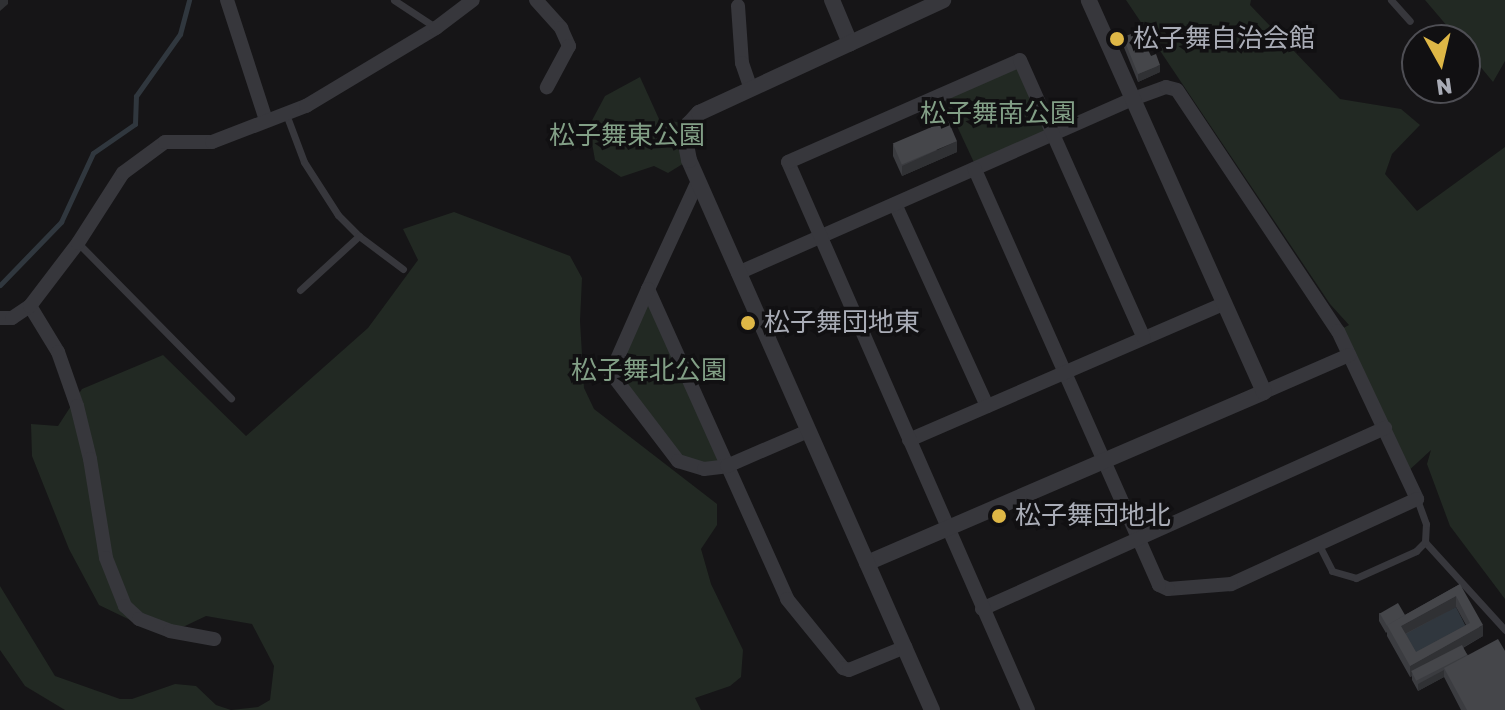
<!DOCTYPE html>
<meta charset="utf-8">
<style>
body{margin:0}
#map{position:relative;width:1505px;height:710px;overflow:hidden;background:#161517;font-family:Rubik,"Noto Sans JP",sans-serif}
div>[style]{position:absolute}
.green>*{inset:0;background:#222923;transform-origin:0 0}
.water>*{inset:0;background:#30373e;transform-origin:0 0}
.stream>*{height:5px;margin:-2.5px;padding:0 2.5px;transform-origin:2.5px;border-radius:2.5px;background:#30373e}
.service>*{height:7px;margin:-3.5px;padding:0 3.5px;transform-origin:3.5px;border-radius:3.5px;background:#37373c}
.minor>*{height:14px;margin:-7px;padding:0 7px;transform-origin:7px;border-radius:7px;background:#37373c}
.tertiary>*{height:16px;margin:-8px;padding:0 8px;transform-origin:8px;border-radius:8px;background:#37373c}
.wall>*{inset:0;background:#3b3c40}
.shaded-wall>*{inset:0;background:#303134}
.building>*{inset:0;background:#45464a;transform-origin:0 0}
.dots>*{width:22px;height:22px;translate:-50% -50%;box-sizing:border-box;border:4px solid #111012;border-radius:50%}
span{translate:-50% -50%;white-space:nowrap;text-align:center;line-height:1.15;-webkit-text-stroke:7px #111012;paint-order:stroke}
.poi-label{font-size:26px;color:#a9acb6}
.left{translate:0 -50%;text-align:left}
.park-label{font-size:26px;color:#829f86}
.north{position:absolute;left:1401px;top:24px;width:80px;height:80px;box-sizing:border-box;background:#111012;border:2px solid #4e4e54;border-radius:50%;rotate:172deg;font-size:22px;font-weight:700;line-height:32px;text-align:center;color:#a9acb6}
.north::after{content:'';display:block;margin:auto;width:28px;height:36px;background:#deb746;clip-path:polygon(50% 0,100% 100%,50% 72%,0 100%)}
</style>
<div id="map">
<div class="green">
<div style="clip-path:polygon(1126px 0,1251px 0,1250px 5px,1340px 99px,1401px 109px,1420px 125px,1392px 154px,1385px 174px,1417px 211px,1505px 147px,1505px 599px,1450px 526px,1427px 464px,1431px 450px,1405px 474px,1338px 331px,1349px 325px,1330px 304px)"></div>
<div style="clip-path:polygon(1425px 0,1505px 0,1505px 61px,1493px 82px,1465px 48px,1465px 40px,1459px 40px)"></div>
<div style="left:1020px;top:60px;width:82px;height:85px;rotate:65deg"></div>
<div style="clip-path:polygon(640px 77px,659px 119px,689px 124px,689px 160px,668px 173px,654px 166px,621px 177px,595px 160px,589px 126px,605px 96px)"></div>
<div style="clip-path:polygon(454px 212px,570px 256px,582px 278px,580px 321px,584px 388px,594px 409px,717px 504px,717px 525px,701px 549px,711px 584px,743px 650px,741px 677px,730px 686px,695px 698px,701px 710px,65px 710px,25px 686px,0 650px,0 586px,55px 676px,120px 699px,132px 699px,175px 684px,196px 686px,216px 705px,231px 710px,258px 707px,270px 700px,274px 666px,252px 624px,206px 616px,185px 626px,155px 632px,99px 605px,69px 549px,32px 456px,31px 424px,58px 426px,82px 389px,163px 355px,246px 436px,368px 328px,418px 260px,403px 229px)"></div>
<div style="clip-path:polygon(648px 289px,727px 466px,678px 461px,611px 373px)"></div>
</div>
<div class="water">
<div style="left:1456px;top:607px;width:30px;height:62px;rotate:63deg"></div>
</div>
<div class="stream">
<div style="left:0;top:285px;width:88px;rotate:-45.9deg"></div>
<div style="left:61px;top:222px;width:76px;rotate:-65.1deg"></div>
<div style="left:93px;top:153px;width:51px;rotate:-34.6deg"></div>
<div style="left:135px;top:124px;width:28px;rotate:-88deg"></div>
<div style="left:136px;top:96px;width:76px;rotate:-54.6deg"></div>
<div style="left:180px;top:34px;width:35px;rotate:-75deg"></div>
</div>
<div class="service">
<div style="left:394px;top:0;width:49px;rotate:33.4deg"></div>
<div style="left:1391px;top:0;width:28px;rotate:48deg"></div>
<div style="left:286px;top:114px;width:51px;rotate:69.4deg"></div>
<div style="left:304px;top:162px;width:63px;rotate:57.3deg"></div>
<div style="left:338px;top:215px;width:30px;rotate:45deg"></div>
<div style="left:359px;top:236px;width:55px;rotate:36.9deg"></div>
<div style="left:78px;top:243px;width:218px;rotate:45.4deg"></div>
<div style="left:300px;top:290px;width:80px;rotate:-42.5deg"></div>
<div style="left:1425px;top:542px;width:119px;rotate:47.7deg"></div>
<div style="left:1319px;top:545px;width:29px;rotate:63deg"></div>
<div style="left:1332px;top:571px;width:25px;rotate:16deg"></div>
<div style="left:1356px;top:578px;width:66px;rotate:-24.2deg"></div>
<div style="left:1416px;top:551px;width:13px;rotate:-45deg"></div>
<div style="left:1425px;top:542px;width:18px;rotate:-87deg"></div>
<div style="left:1426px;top:524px;width:27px;rotate:-110deg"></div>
</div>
<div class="minor">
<div style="left:227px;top:0;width:126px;rotate:72deg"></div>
<div style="left:536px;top:0;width:38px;rotate:48deg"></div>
<div style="left:561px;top:28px;width:20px;rotate:66deg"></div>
<div style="left:569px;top:46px;width:47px;rotate:118.2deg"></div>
<div style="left:738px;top:6px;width:57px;rotate:86deg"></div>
<div style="left:742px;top:63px;width:28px;rotate:71deg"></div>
<div style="left:698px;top:181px;width:119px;rotate:114.8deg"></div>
<div style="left:648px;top:289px;width:340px;rotate:65.8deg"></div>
<div style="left:787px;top:599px;width:89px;rotate:50.9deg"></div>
<div style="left:843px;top:668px;width:6px;rotate:18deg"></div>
<div style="left:849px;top:670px;width:61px;rotate:-22.3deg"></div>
<div style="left:895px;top:204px;width:222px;rotate:65.5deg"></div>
<div style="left:738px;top:273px;width:432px;rotate:-23.8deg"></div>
<div style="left:1133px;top:99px;width:35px;rotate:-20deg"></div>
<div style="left:1166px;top:87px;width:11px;rotate:15deg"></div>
<div style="left:1177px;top:90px;width:290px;rotate:56.3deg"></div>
<div style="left:1338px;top:331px;width:186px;rotate:64.8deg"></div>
<div style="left:1417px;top:499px;width:205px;rotate:155.4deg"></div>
<div style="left:1231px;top:584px;width:63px;rotate:175.5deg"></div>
<div style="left:1168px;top:589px;width:10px;rotate:-156deg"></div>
<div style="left:1159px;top:585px;width:455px;rotate:-113.9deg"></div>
<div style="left:648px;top:289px;width:92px;rotate:113.8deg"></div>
<div style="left:611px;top:373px;width:111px;rotate:52.7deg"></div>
<div style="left:678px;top:461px;width:27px;rotate:17deg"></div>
<div style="left:704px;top:469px;width:23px;rotate:-7deg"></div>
<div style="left:727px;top:466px;width:88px;rotate:-23.4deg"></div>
<div style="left:30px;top:306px;width:54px;rotate:58.7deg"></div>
<div style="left:58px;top:352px;width:57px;rotate:70.6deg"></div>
<div style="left:77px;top:406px;width:55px;rotate:76.2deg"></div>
<div style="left:90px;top:459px;width:100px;rotate:80.8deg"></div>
<div style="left:106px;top:558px;width:52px;rotate:68.4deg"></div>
<div style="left:125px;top:606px;width:19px;rotate:43deg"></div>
<div style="left:139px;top:619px;width:33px;rotate:21deg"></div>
<div style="left:170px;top:631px;width:45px;rotate:10.3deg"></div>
<div style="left:0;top:318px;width:12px"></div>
<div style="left:12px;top:318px;width:22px;rotate:-34deg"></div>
<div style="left:30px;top:306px;width:79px;rotate:-52.7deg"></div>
<div style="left:78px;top:243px;width:83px;rotate:-57.3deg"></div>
<div style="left:123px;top:173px;width:52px;rotate:-36.4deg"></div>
<div style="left:165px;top:142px;width:47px"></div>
<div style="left:212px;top:142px;width:101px;rotate:-21deg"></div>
<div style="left:306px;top:106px;width:152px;rotate:-31deg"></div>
<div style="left:436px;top:28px;width:46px;rotate:-37.1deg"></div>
<div style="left:1264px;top:392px;width:93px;rotate:-23.5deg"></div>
<div style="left:909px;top:440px;width:342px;rotate:-23.4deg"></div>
<div style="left:982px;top:609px;width:442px;rotate:-24.2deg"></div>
<div style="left:1028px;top:710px;width:598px;rotate:-113.65deg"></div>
<div style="left:788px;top:162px;width:253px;rotate:-23.7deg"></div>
<div style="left:1020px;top:60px;width:304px;rotate:66deg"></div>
</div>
<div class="tertiary">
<div style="left:832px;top:0;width:47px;rotate:67.3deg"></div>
<div style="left:867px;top:563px;width:432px;rotate:-23.3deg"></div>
<div style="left:1264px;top:392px;width:429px;rotate:-114.1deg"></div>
<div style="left:932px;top:710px;width:601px;rotate:-113.84deg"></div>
<div style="left:689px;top:160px;width:21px;rotate:-101deg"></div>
<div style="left:685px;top:139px;width:16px;rotate:-75deg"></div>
<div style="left:689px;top:124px;width:15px;rotate:-48deg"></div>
<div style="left:699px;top:113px;width:269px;rotate:-24.8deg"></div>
</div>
<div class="wall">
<div style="clip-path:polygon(1123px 37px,1151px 56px,1160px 72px,1138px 82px,1123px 45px)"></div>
<div style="clip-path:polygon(893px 145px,957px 152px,902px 176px,893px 156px)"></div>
<div style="clip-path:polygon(evenodd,1460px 584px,1483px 636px,1463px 648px,1505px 710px,1461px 710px,1444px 677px,1418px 691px,1412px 680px,1412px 676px,1410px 677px,1387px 636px,1387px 632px,1386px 633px,1379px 621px,1379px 613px,1405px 615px,1460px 584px,1456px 607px,1466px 625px,1416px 652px,1406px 634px,1456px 607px)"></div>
</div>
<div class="shaded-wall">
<div style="clip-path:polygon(0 0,8px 0,8px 4px,0 11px)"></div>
<div style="clip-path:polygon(1160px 65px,1160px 72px,1138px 82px,1138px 74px)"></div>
<div style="clip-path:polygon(957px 141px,957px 152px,902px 176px,902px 166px)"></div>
<div style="clip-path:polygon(1456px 596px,1456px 607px,1401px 636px,1401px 626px)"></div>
<div style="clip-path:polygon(1483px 625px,1483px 636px,1414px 675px,1412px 673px,1412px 676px,1410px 677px,1410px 666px)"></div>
<div style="clip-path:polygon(1444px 670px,1444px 677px,1418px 691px,1418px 684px)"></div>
</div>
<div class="building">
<div style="clip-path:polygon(1139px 31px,1151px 56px,1156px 54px,1160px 65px,1138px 74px,1123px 37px)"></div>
<div style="left:948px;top:120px;width:23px;height:60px;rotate:67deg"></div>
<div style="clip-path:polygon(evenodd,1460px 584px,1483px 625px,1410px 666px,1387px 625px,1460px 584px,1456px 596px,1470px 623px,1416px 652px,1401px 626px,1456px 596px)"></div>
<div style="left:1398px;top:603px;width:14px;height:21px;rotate:60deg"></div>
<div style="clip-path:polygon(1498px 639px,1505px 651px,1505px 710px,1467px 710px,1444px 668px)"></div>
<div style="left:1462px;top:645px;width:11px;height:57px;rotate:63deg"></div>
</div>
<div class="dots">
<div style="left:1117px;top:39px;background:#deb746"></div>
<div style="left:748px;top:323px;background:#deb746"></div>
<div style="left:999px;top:516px;background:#deb746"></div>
</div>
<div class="poi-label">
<span class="left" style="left:1133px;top:39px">松子舞自治会館</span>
<span class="left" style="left:764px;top:323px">松子舞団地東</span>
<span class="left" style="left:1015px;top:516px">松子舞団地北</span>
</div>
<div class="park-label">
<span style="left:998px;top:114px">松子舞南公園</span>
<span style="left:627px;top:136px">松子舞東公園</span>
<span style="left:649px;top:371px">松子舞北公園</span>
</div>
<div class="north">N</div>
</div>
